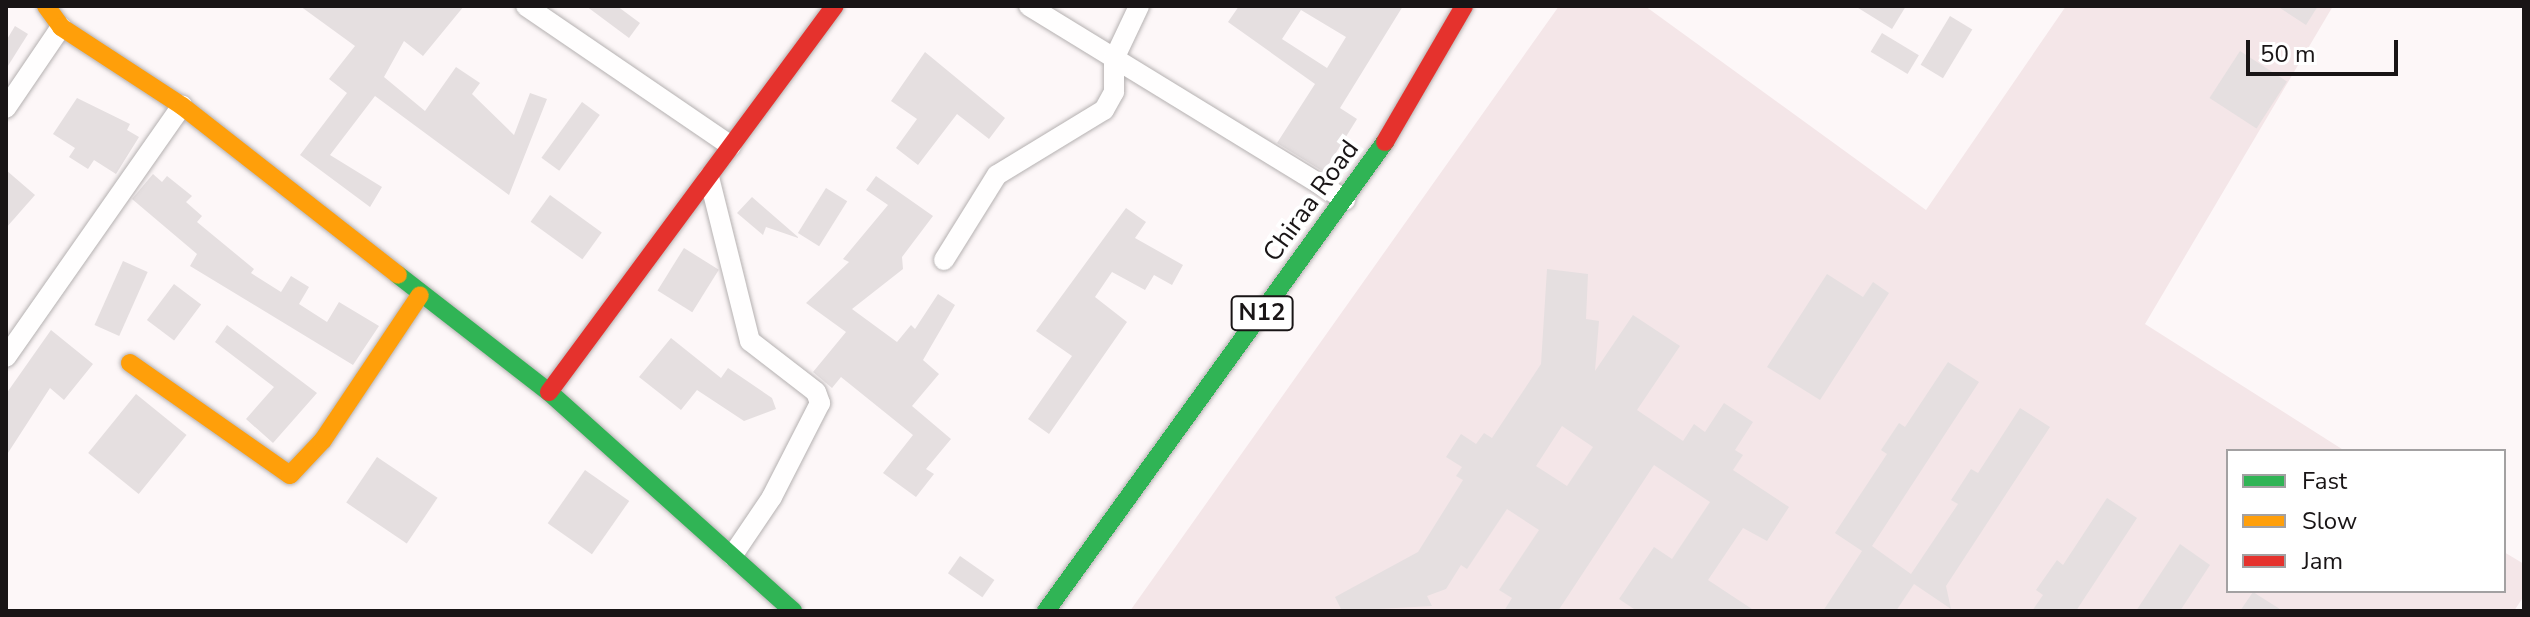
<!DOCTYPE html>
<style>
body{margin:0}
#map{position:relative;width:2530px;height:617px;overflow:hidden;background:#fdf7f8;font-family:"Nunito Sans",sans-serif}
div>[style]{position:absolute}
.built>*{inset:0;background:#f4e6e8}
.building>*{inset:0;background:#e5dfe0;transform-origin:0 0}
.roads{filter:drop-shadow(0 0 2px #b5b1b1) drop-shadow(0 0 2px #b5b1b1)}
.street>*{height:20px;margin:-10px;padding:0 10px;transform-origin:10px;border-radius:10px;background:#fffefe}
.fast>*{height:18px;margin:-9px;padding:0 9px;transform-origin:9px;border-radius:9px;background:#30b455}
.slow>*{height:18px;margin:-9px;padding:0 9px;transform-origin:9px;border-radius:9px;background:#ff9f0a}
.jam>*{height:18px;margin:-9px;padding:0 9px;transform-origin:9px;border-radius:9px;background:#e5322d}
span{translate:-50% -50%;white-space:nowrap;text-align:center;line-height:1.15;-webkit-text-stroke:8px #fff;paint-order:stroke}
.shield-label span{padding:2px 6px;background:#fff;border:2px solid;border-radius:6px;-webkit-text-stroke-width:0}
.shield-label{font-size:24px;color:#191516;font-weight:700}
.street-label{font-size:26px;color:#191516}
.frame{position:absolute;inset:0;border:8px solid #191516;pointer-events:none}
.legend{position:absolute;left:2226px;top:449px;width:280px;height:144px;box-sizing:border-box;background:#fff;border:2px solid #a3a1a2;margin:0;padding:10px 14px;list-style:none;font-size:24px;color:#191516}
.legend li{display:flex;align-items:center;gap:16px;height:40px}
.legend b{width:40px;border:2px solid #a3a1a2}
.scale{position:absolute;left:2246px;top:40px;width:152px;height:36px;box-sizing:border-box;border:4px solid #191516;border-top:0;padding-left:10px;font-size:24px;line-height:28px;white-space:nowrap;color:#191516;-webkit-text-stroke:6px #fff;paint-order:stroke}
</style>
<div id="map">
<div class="built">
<div style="clip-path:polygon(1559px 6px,1645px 6px,1926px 210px,2066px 6px,2333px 6px,2145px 324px,2345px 451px,2228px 451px,2228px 591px,2504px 591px,2504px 552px,2524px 564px,2524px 596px,2514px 611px,1130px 611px)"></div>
</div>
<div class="building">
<div style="clip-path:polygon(300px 6px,464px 6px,423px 56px,404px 41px,384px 77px,425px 111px,456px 67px,480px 83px,472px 94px,514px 135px,530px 93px,547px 99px,509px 195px,375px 96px,330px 155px,382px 187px,370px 207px,300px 155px,347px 93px,329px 79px,355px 46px)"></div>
<div style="clip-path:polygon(586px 6px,617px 6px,640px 23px,629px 38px)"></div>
<div style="clip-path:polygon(evenodd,1239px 6px,1403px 6px,1340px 108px,1357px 119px,1324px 172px,1277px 143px,1315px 84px,1228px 22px,1239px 6px,1301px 10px,1346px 37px,1327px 68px,1282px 39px,1301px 10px)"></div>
<div style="clip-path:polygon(1855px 6px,1906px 6px,1892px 29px)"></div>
<div style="clip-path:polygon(2277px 6px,2318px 6px,2306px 25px)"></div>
<div style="left:1950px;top:16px;width:26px;height:57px;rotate:31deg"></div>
<div style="clip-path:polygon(15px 26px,28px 34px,6px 69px,6px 41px)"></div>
<div style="left:1882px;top:33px;width:43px;height:22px;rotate:31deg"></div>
<div style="left:2240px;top:51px;width:56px;height:56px;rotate:33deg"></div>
<div style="clip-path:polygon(925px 52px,1005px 118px,989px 139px,957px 114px,918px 165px,896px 148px,917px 119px,891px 101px)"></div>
<div style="clip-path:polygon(77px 98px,130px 124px,127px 130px,139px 137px,116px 174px,94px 160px,88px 169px,69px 157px,75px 148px,53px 134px)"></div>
<div style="left:582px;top:102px;width:22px;height:69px;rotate:36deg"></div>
<div style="clip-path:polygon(6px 170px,35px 195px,6px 228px)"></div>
<div style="clip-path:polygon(153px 174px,162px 182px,167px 176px,192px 196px,186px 202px,202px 216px,197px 222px,254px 269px,251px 273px,281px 292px,291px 276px,309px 287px,299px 304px,327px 322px,339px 302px,379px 326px,353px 365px,190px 266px,197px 254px,132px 199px)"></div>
<div style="clip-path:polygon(876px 176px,933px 216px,902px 257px,903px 269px,852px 309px,897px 342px,911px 325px,915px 329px,938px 294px,955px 305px,923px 360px,939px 374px,912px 406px,951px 439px,926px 469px,934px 474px,916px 497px,883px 473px,913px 435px,841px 377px,832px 388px,813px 372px,846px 332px,806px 303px,849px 262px,843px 259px,888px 205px,866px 190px)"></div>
<div style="left:826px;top:188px;width:25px;height:53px;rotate:32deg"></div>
<div style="left:550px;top:195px;width:64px;height:33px;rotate:36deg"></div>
<div style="clip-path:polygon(752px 197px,798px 237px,798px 238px,766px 227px,763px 235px,737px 213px)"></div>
<div style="clip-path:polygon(1126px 208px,1146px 222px,1135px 238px,1183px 265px,1172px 285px,1154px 275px,1145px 290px,1112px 272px,1095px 297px,1127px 322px,1049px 434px,1028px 419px,1072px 356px,1036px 331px)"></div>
<div style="left:684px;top:248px;width:41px;height:50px;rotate:32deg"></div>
<div style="left:123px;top:261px;width:27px;height:70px;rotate:24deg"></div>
<div style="clip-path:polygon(evenodd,1547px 269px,1588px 274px,1586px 319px,1599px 321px,1595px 371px,1633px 315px,1680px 346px,1637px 410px,1683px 441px,1694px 424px,1705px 432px,1724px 403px,1753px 422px,1735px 450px,1743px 455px,1733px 470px,1789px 507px,1767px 541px,1743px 528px,1708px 580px,1755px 611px,1637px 611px,1619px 599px,1654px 547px,1672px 559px,1710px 502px,1654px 465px,1558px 611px,1504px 611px,1512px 598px,1499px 590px,1539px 530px,1507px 509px,1467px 569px,1461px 565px,1446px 589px,1427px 596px,1432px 606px,1342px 611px,1335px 597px,1418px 552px,1463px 480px,1456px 476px,1462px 467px,1446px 457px,1461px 434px,1476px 444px,1484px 433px,1492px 438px,1541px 364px,1547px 269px,1562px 426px,1593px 447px,1567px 486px,1536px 466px,1562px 426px)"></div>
<div style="clip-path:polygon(1827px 274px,1863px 297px,1873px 282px,1889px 293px,1820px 400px,1767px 367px)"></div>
<div style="left:174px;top:284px;width:34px;height:45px;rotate:37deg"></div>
<div style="clip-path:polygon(227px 325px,317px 393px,273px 443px,246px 419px,274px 387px,215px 342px)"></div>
<div style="clip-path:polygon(51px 330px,93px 364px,64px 400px,50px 388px,6px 456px,6px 394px)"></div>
<div style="clip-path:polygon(671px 338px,721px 378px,728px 368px,772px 398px,776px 409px,744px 421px,697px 390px,681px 410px,639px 377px)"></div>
<div style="clip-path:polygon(1948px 362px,1979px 382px,1872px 546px,1911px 574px,1958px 504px,1951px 500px,1971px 469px,1978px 473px,2020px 408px,2050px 427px,1946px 586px,1951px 609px,1914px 584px,1896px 611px,1823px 611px,1862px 551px,1835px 533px,1887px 454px,1881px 450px,1899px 423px,1905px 427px)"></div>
<div style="left:136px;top:394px;width:65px;height:76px;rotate:39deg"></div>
<div style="left:377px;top:457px;width:73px;height:55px;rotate:34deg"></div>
<div style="left:585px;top:470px;width:54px;height:65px;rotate:35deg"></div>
<div style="clip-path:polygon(2107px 498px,2137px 518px,2076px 611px,2032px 611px,2043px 595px,2036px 590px,2057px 560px,2063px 565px)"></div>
<div style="clip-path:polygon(2180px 544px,2210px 565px,2180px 611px,2136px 611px)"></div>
<div style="left:960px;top:556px;width:42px;height:21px;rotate:35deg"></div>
<div style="clip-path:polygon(2253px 592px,2283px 611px,2240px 611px)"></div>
</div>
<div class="roads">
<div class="street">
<div style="left:526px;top:6px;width:248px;rotate:34.3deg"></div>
<div style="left:1029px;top:6px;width:371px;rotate:31.5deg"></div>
<div style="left:6px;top:108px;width:98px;rotate:-55.8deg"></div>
<div style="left:709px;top:177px;width:169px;rotate:76deg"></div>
<div style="left:750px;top:341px;width:83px;rotate:37.7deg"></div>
<div style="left:816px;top:392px;width:12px;rotate:70deg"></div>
<div style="left:820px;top:403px;width:106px;rotate:117.1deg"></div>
<div style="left:772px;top:497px;width:71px;rotate:124.1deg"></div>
<div style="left:944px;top:260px;width:100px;rotate:-58.1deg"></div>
<div style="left:997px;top:175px;width:125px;rotate:-31.3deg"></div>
<div style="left:1104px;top:110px;width:21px;rotate:-61deg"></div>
<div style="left:1114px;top:92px;width:33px;rotate:-90deg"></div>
<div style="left:1114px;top:59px;width:59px;rotate:-64.7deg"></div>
<div style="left:6px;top:357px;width:307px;rotate:-55deg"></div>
</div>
<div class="fast">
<div style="left:398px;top:275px;width:191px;rotate:37.8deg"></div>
<div style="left:549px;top:392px;width:328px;rotate:41.9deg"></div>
<div style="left:1046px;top:611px;width:579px;rotate:-54.14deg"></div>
</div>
<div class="slow">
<div style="left:46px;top:6px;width:26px;rotate:54deg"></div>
<div style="left:61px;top:27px;width:145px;rotate:33.1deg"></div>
<div style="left:182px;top:106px;width:274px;rotate:38deg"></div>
<div style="left:130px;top:363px;width:195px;rotate:35deg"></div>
<div style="left:290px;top:475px;width:48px;rotate:-46.7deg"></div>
<div style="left:323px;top:440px;width:174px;rotate:-56.2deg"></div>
</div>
<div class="jam">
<div style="left:1385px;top:142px;width:157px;rotate:-59.8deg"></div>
<div style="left:549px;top:392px;width:480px;rotate:-53.5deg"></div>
</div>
</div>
<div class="shield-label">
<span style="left:1262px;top:313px">N12</span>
</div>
<div class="street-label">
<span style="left:1311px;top:201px;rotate:-54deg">Chiraa Road</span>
</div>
<div class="frame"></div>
<ul class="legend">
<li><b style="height:10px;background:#30b455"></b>Fast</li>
<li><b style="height:10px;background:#ff9f0a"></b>Slow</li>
<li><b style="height:10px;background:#e5322d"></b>Jam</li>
</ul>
<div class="scale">50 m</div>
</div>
